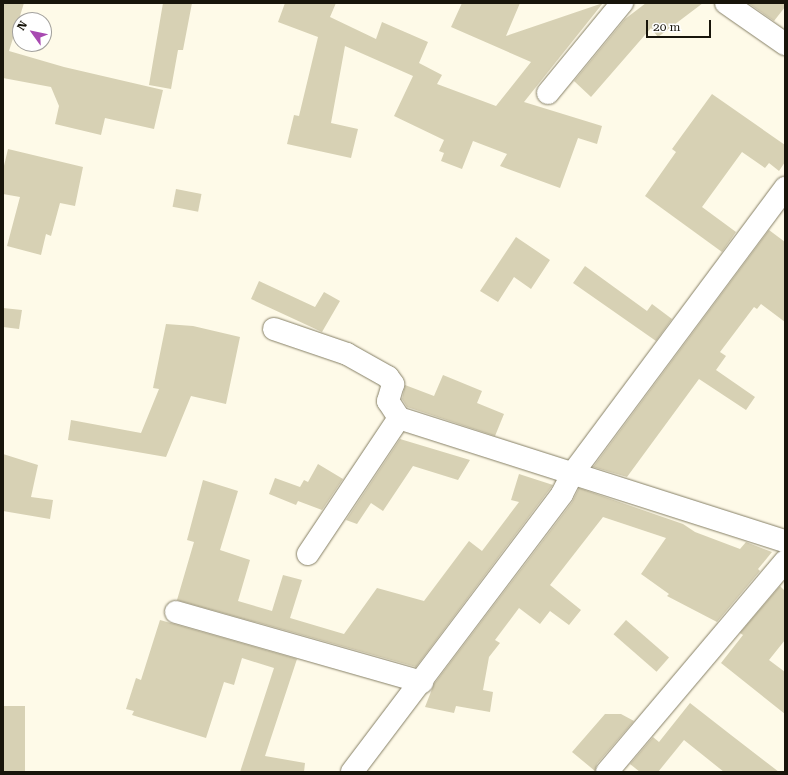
<!DOCTYPE html>
<style>
body{margin:0}
#map{position:relative;width:788px;height:775px;overflow:hidden;background:#fefae8;font-family:"Roboto Serif",serif}
div>[style]{position:absolute}
.building>*{inset:0;background:#d7d1b4;transform-origin:0 0}
.roads{filter:drop-shadow(0 0 1px #857f65) drop-shadow(0 0 1px #857f65)}
.minor>*{height:22px;margin:-11px;padding:0 11px;transform-origin:11px;border-radius:11px;background:#fff}
span{translate:-50% -50%;white-space:nowrap;text-align:center;line-height:1.15;-webkit-text-stroke:3px #fff;paint-order:stroke}
.frame{position:absolute;inset:0;border:4px solid #18150b;pointer-events:none}
.north{position:absolute;left:12px;top:12px;width:40px;height:40px;box-sizing:border-box;background:#fff;border:1px solid #a3a19d;border-radius:50%;rotate:303deg;font-size:11px;font-weight:700;line-height:16px;text-align:center;color:#18150b}
.north::after{content:'';display:block;margin:auto;width:14px;height:18px;background:#a849b1;clip-path:polygon(50% 0,100% 100%,50% 72%,0 100%)}
.scale{position:absolute;left:646px;top:20px;width:65px;height:18px;box-sizing:border-box;border:2px solid #18150b;border-top:0;padding-left:5px;font-size:12px;line-height:14px;white-space:nowrap;color:#18150b;-webkit-text-stroke:3px #fff;paint-order:stroke}
</style>
<div id="map">
<div class="building">
<div style="clip-path:polygon(3px 3px,24px 3px,9px 51px,64px 67px,163px 90px,154px 129px,105px 118px,101px 135px,55px 124px,59px 106px,51px 87px,3px 78px)"></div>
<div style="clip-path:polygon(163px 3px,192px 3px,183px 50px,178px 50px,171px 89px,149px 85px)"></div>
<div style="clip-path:polygon(285px 3px,336px 3px,330px 17px,376px 39px,382px 22px,428px 42px,419px 63px,442px 75px,437px 84px,496px 106px,531px 62px,451px 27px,462px 3px,520px 3px,506px 36px,603px 3px,524px 102px,602px 126px,597px 144px,578px 138px,560px 188px,500px 166px,507px 154px,473px 141px,462px 169px,441px 161px,444px 153px,439px 151px,444px 140px,394px 116px,413px 76px,345px 46px,331px 123px,358px 129px,351px 158px,287px 144px,294px 115px,299px 116px,318px 37px,278px 22px)"></div>
<div style="clip-path:polygon(646px 3px,703px 3px,658px 37px,651px 28px,591px 97px,574px 81px,625px 19px)"></div>
<div style="clip-path:polygon(748px 3px,785px 3px,785px 7px,774px 21px)"></div>
<div style="clip-path:polygon(712px 94px,785px 145px,785px 162px,779px 171px,769px 163px,765px 168px,742px 152px,702px 207px,736px 232px,722px 252px,645px 196px,676px 152px,672px 149px)"></div>
<div style="clip-path:polygon(8px 149px,83px 167px,75px 206px,60px 203px,51px 236px,46px 234px,41px 255px,7px 246px,20px 197px,3px 194px,3px 170px)"></div>
<div style="left:176px;top:189px;width:26px;height:18px;rotate:11deg"></div>
<div style="clip-path:polygon(769px 230px,785px 242px,785px 322px,761px 304px,757px 309px,754px 307px,720px 352px,726px 356px,716px 370px,755px 397px,746px 410px,699px 379px,627px 477px,593px 467px)"></div>
<div style="clip-path:polygon(516px 237px,550px 260px,531px 289px,514px 277px,498px 302px,480px 291px)"></div>
<div style="clip-path:polygon(585px 266px,647px 311px,652px 304px,672px 319px,656px 341px,573px 283px)"></div>
<div style="clip-path:polygon(259px 281px,315px 307px,324px 292px,340px 301px,322px 332px,251px 299px)"></div>
<div style="clip-path:polygon(3px 308px,22px 310px,19px 329px,3px 327px)"></div>
<div style="clip-path:polygon(166px 324px,193px 326px,240px 337px,226px 404px,191px 396px,166px 457px,68px 440px,71px 420px,141px 433px,159px 389px,153px 388px)"></div>
<div style="clip-path:polygon(443px 375px,482px 391px,477px 403px,504px 414px,495px 436px,407px 407px,402px 399px,405px 385px,434px 396px)"></div>
<div style="clip-path:polygon(400px 439px,470px 460px,458px 480px,413px 466px,383px 511px,371px 503px,357px 524px,346px 520px)"></div>
<div style="clip-path:polygon(3px 454px,38px 465px,31px 497px,53px 500px,50px 519px,3px 511px)"></div>
<div style="clip-path:polygon(318px 464px,343px 479px,322px 510px,298px 501px,296px 505px,269px 494px,275px 478px,300px 487px,304px 480px,308px 482px)"></div>
<div style="clip-path:polygon(519px 474px,553px 485px,416px 667px,177px 600px,194px 542px,187px 540px,203px 480px,238px 491px,220px 550px,250px 560px,238px 601px,272px 611px,283px 575px,302px 580px,290px 618px,344px 634px,377px 588px,424px 601px,469px 541px,482px 551px,519px 502px,511px 500px)"></div>
<div style="clip-path:polygon(579px 488px,683px 524px,695px 532px,740px 549px,746px 542px,772px 552px,758px 569px,760px 571px,717px 622px,667px 596px,669px 594px,641px 574px,666px 538px,603px 517px,550px 585px,581px 610px,569px 625px,550px 611px,540px 624px,519px 608px,495px 640px,500px 643px,489px 657px,483px 690px,493px 692px,490px 712px,456px 706px,454px 713px,425px 707px,434px 684px,572px 502px)"></div>
<div style="clip-path:polygon(780px 586px,785px 591px,785px 640px,769px 660px,785px 672px,785px 714px,721px 663px,743px 635px,740px 633px)"></div>
<div style="clip-path:polygon(160px 620px,297px 659px,265px 756px,305px 763px,304px 772px,240px 772px,274px 668px,242px 658px,234px 685px,224px 682px,206px 738px,132px 715px,134px 711px,126px 709px,136px 678px,141px 680px)"></div>
<div style="left:626px;top:620px;width:57px;height:19px;rotate:41deg"></div>
<div style="clip-path:polygon(690px 703px,731px 735px,779px 772px,724px 772px,684px 740px,658px 772px,640px 772px,630px 764px,653px 737px,659px 742px)"></div>
<div style="left:3px;top:706px;width:22px;height:66px"></div>
<div style="clip-path:polygon(605px 714px,621px 714px,634px 721px,597px 764px,595px 771px,572px 752px)"></div>
</div>
<div class="roads">
<div class="minor">
<div style="left:726px;top:3px;width:72px;rotate:34.8deg"></div>
<div style="left:548px;top:93px;width:117px;rotate:-50.6deg"></div>
<div style="left:274px;top:329px;width:77px;rotate:18.9deg"></div>
<div style="left:347px;top:354px;width:47px;rotate:29.3deg"></div>
<div style="left:388px;top:377px;width:9px;rotate:54deg"></div>
<div style="left:393px;top:384px;width:18px;rotate:106deg"></div>
<div style="left:388px;top:401px;width:20px;rotate:57deg"></div>
<div style="left:308px;top:554px;width:164px;rotate:-56.2deg"></div>
<div style="left:399px;top:418px;width:405px;rotate:17.7deg"></div>
<div style="left:176px;top:612px;width:256px;rotate:15.9deg"></div>
<div style="left:352px;top:772px;width:348px;rotate:-52.9deg"></div>
<div style="left:562px;top:494px;width:22px;rotate:-63deg"></div>
<div style="left:572px;top:474px;width:357px;rotate:-53.3deg"></div>
<div style="left:607px;top:772px;width:276px;rotate:-49.8deg"></div>
</div>
</div>
<div class="frame"></div>
<div class="north">N</div>
<div class="scale">20 m</div>
</div>
